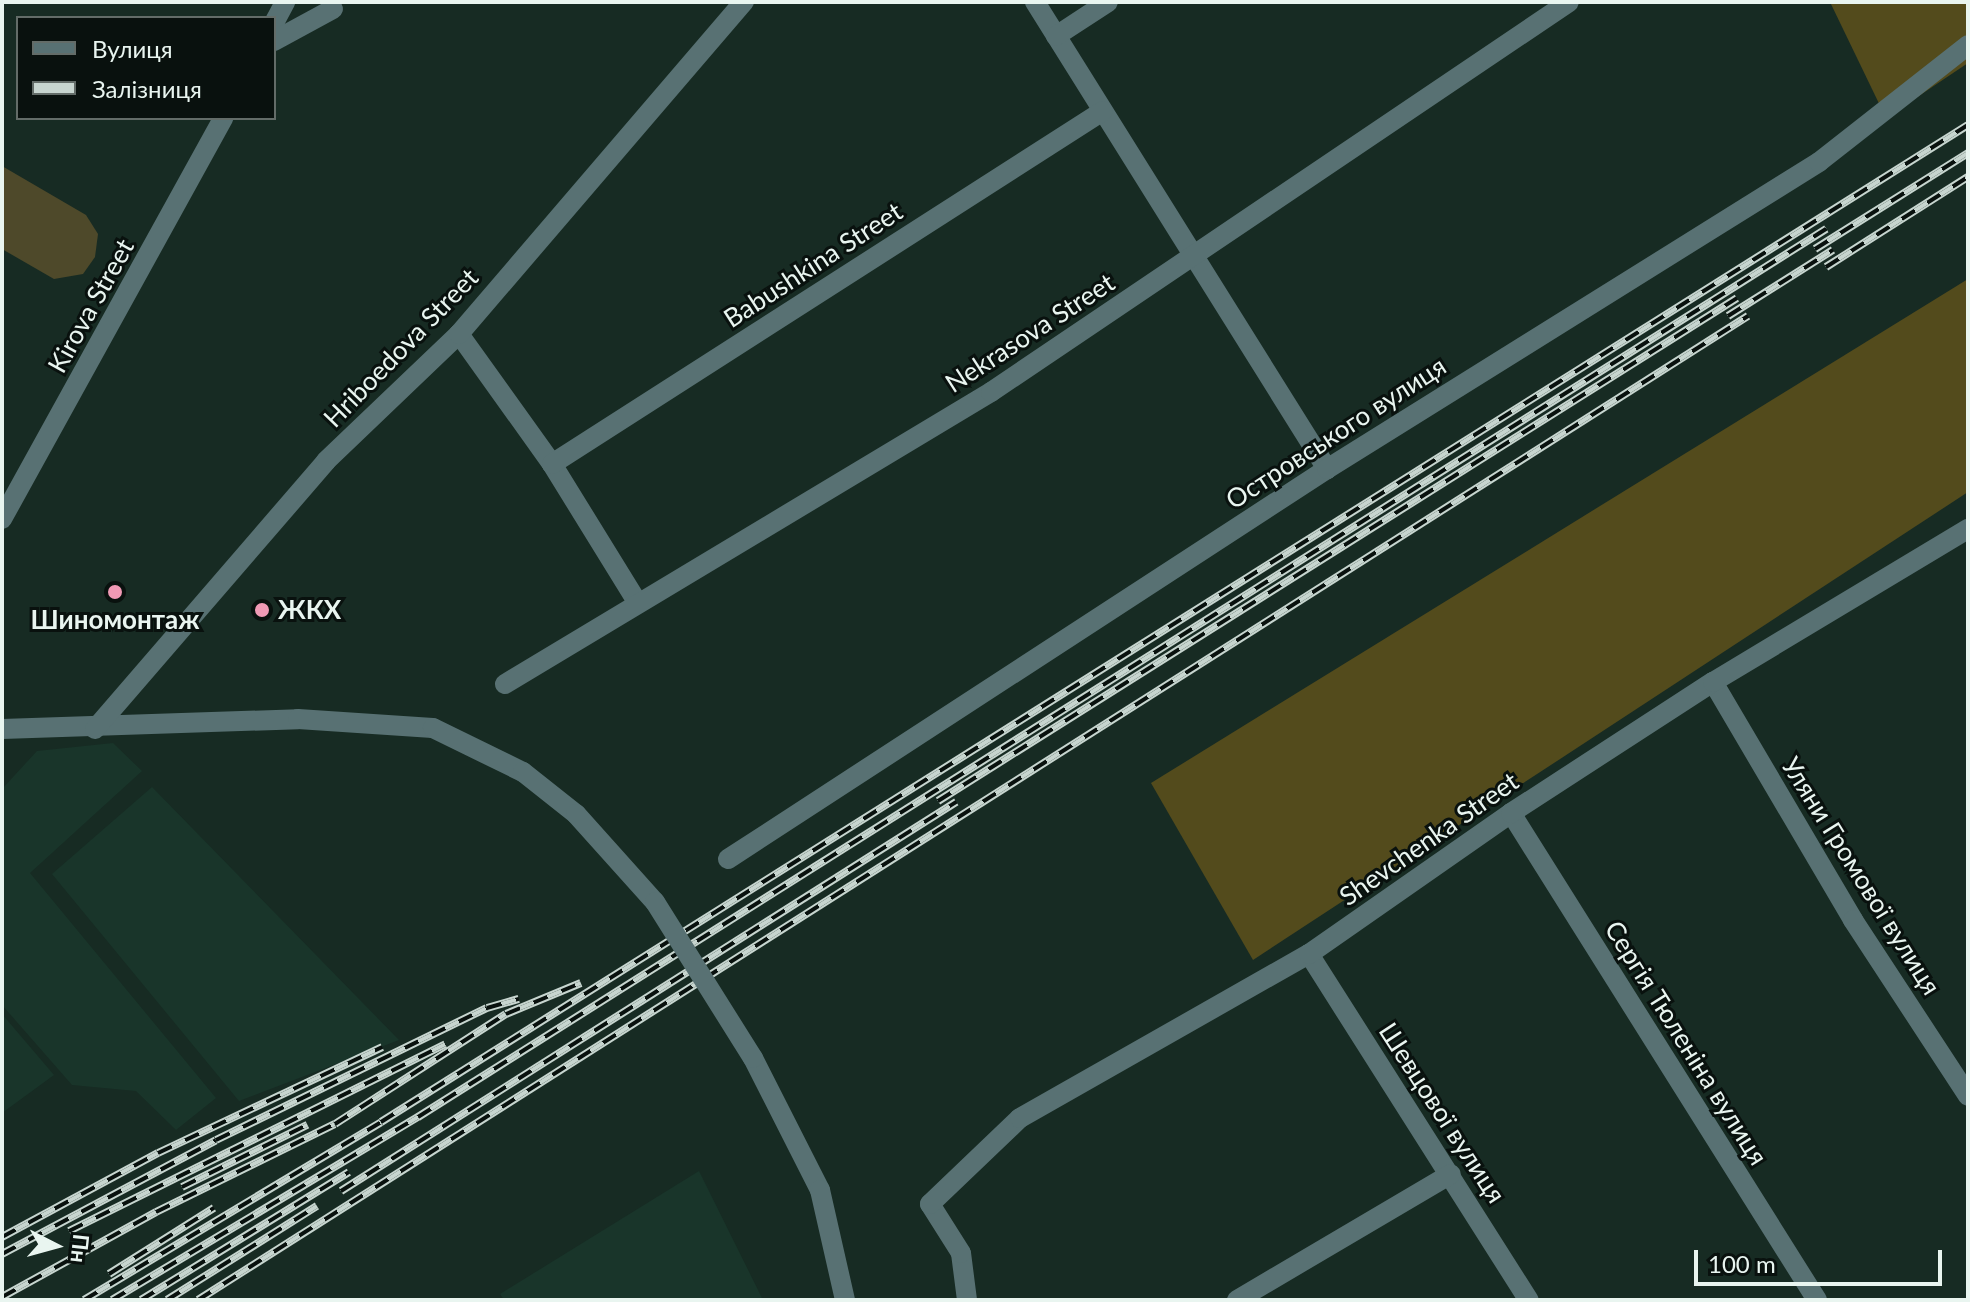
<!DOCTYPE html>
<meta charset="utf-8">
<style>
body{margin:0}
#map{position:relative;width:1970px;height:1302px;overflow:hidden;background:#172b23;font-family:Lato,sans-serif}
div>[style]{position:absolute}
.built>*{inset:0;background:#19352a}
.green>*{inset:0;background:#4e492a}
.forest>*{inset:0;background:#534b1c}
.minor>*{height:20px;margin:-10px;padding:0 10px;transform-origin:10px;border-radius:10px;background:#587173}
.rail>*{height:8px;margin-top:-4px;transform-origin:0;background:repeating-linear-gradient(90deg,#09110e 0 15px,#c7d5cf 0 30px);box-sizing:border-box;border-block:2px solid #c7d5cf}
.minor-bridge>*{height:20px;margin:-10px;padding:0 10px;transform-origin:10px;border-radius:10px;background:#587173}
.dots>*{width:22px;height:22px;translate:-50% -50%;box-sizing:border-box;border:4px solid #09110e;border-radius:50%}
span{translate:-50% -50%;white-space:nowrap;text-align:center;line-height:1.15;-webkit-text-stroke:6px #09110e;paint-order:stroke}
.street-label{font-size:26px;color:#e9f5f0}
.poi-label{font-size:26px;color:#e9f5f0;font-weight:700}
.left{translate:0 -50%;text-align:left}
.frame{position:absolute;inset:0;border:4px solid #e9f5f0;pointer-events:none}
.legend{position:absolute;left:16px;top:16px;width:260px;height:104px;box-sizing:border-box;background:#09110e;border:2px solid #636c68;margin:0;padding:10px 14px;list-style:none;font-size:24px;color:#e9f5f0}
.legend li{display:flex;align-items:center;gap:16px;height:40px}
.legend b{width:40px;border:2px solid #636c68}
.north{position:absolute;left:16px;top:1206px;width:80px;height:80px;-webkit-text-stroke:6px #09110e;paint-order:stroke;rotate:96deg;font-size:22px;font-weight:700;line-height:32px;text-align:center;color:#e9f5f0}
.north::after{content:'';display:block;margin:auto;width:28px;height:36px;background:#e9f5f0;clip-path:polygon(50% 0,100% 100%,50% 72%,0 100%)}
.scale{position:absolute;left:1694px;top:1250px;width:248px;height:36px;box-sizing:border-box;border:4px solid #e9f5f0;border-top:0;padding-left:10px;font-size:24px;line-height:28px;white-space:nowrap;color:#e9f5f0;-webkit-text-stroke:6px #09110e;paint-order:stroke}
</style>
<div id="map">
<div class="built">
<div style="clip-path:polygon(113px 743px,142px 771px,30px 873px,216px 1098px,176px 1130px,136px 1091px,72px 1085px,2px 1005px,2px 789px,37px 751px)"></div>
<div style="clip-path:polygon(152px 787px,399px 1040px,239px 1101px,52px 874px)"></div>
<div style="clip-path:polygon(2px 1014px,54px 1075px,2px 1113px)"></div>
<div style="clip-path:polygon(699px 1171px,763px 1300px,504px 1300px,500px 1294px)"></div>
</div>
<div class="green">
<div style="clip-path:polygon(2px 166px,86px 215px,98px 234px,95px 257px,83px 274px,54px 279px,2px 249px)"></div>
</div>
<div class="forest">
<div style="clip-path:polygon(1830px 2px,1968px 2px,1968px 63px,1886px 118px)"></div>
<div style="clip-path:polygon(1968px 279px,1968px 492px,1253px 960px,1151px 783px)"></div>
</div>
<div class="minor">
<div style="left:1035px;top:2px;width:551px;rotate:57.98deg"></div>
<div style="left:274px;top:23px;width:24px;rotate:-62deg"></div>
<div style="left:1056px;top:36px;width:62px;rotate:-33.2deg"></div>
<div style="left:274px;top:41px;width:67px;rotate:-28.5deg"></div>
<div style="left:459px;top:334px;width:160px;rotate:54.4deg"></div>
<div style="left:552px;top:464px;width:163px;rotate:58.3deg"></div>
<div style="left:552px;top:464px;width:654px;rotate:-32.65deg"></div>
<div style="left:2px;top:519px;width:458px;rotate:-61.1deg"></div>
<div style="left:1713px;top:682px;width:276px;rotate:59.5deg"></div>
<div style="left:1853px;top:920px;width:210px;rotate:56.8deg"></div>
<div style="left:505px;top:684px;width:567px;rotate:-31deg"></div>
<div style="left:991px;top:392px;width:697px;rotate:-34.01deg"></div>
<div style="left:2px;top:729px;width:296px;rotate:-1.9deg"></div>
<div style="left:298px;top:719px;width:135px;rotate:3.8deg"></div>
<div style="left:433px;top:728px;width:100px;rotate:26.1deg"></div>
<div style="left:523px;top:772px;width:68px;rotate:38.4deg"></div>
<div style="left:576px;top:814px;width:118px;rotate:48.1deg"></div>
<div style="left:95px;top:729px;width:354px;rotate:-49.2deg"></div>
<div style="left:326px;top:461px;width:184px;rotate:-43.7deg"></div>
<div style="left:459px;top:334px;width:438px;rotate:-49.4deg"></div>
<div style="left:1511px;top:813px;width:575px;rotate:57.86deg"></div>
<div style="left:728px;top:859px;width:715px;rotate:-33.07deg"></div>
<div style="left:1327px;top:469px;width:580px;rotate:-31.96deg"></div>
<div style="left:1819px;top:162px;width:189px;rotate:-38.1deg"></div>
<div style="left:1309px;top:954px;width:410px;rotate:57.6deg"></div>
<div style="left:753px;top:1058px;width:148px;rotate:63.1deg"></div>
<div style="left:820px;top:1190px;width:113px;rotate:77.2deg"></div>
<div style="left:967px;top:1300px;width:47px;rotate:-97.3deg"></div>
<div style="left:961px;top:1253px;width:58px;rotate:-122.3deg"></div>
<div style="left:930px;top:1204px;width:124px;rotate:-43.7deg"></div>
<div style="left:1020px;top:1118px;width:332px;rotate:-29.6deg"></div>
<div style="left:1309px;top:954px;width:246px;rotate:-34.9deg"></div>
<div style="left:1511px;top:813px;width:241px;rotate:-33deg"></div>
<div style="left:1713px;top:682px;width:297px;rotate:-31deg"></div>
<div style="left:1237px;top:1300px;width:248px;rotate:-30.5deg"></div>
</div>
<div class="rail">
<div style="left:1815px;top:249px;width:181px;rotate:-32.1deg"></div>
<div style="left:1826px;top:267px;width:168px;rotate:-32.4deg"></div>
<div style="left:1728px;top:316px;width:124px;rotate:-32.2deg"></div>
<div style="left:938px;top:801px;width:944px;rotate:-32.19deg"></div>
<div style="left:182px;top:1187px;width:140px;rotate:-26.4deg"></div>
<div style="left:341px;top:1191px;width:728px;rotate:-32.31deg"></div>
<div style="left:69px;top:1231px;width:420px;rotate:-26.4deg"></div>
<div style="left:2px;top:1237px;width:177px;rotate:-28.3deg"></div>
<div style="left:158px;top:1153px;width:248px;rotate:-25.3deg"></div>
<div style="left:2px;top:1254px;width:242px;rotate:-28deg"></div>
<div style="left:216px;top:1140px;width:301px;rotate:-26deg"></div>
<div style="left:487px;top:1008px;width:33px;rotate:-16deg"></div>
<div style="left:109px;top:1274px;width:124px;rotate:-32.2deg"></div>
<div style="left:2px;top:1297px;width:176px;rotate:-28.9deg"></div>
<div style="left:156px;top:1212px;width:199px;rotate:-26.2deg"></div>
<div style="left:335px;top:1124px;width:203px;rotate:-32.8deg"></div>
<div style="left:506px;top:1014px;width:81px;rotate:-22.5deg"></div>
<div style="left:84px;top:1300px;width:346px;rotate:-30.9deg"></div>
<div style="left:381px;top:1122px;width:1874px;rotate:-32.14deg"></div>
<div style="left:112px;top:1300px;width:357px;rotate:-30.9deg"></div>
<div style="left:418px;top:1117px;width:1665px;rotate:-32.24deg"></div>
<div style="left:141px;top:1300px;width:244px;rotate:-31.6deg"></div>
<div style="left:167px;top:1300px;width:177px;rotate:-32.1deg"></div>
<div style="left:198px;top:1300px;width:1836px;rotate:-32.41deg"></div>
</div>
<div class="minor-bridge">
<div style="left:655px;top:902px;width:184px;rotate:57.9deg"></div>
</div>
<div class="dots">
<div style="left:115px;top:592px;background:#f09ab5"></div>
<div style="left:262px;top:610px;background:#f09ab5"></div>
</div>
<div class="street-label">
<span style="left:813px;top:265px;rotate:-33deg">Babushkina Street</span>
<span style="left:91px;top:306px;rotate:-61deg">Kirova Street</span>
<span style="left:1030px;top:333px;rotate:-33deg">Nekrasova Street</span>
<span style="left:401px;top:348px;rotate:-46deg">Hriboedova Street</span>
<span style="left:1336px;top:433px;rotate:-33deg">Островського вулиця</span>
<span style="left:1429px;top:839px;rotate:-35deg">Shevchenka Street</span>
<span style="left:1861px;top:876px;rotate:58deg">Уляни Громової вулиця</span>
<span style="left:1686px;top:1043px;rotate:58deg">Сергія Тюленіна вулиця</span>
<span style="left:1442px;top:1113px;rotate:57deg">Шевцової вулиця</span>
</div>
<div class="poi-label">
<span class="left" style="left:278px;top:610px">ЖКХ</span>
<span style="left:115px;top:620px">Шиномонтаж</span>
</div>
<div class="frame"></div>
<ul class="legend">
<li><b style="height:10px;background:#587173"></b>Вулиця</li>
<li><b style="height:10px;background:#c7d5cf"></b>Залізниця</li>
</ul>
<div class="north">Пн</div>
<div class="scale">100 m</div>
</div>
